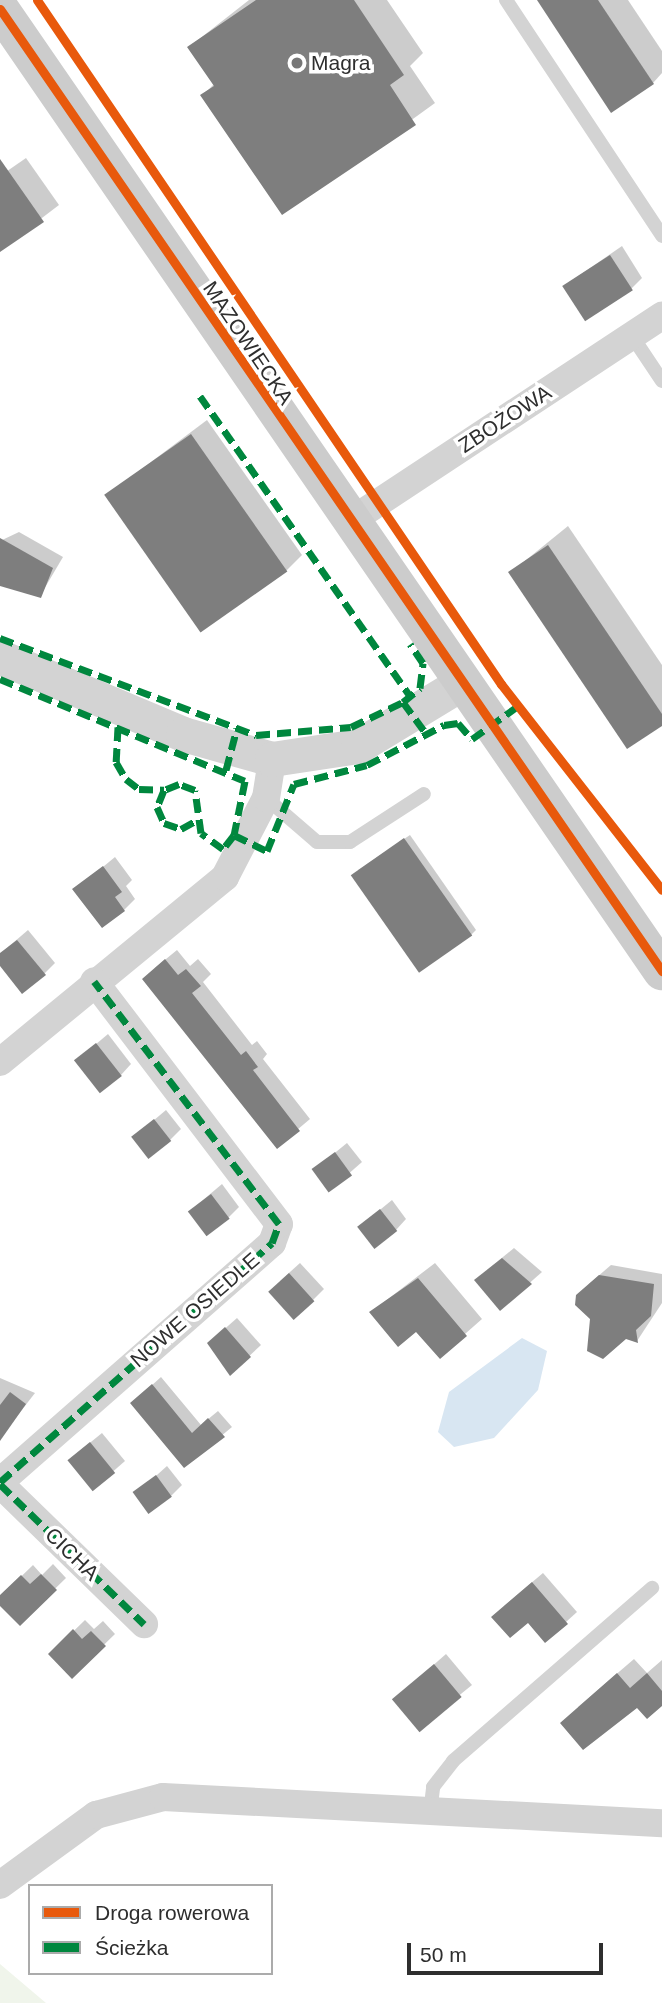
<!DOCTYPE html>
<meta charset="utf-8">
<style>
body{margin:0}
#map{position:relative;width:662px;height:2003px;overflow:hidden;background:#fff;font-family:Helvetica,sans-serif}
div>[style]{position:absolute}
.green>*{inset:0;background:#f0f5eb}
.water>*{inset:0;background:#d8e6f2}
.shadow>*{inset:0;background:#0003}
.building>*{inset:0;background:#7e7e7e;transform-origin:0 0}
.service>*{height:14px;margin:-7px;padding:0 7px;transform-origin:7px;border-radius:7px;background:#d3d3d3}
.minor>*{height:28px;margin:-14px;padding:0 14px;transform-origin:14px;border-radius:14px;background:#d3d3d3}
.tertiary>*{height:35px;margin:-17.5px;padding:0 17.5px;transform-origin:17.5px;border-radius:17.5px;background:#d3d3d3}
.secondary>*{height:38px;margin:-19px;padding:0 19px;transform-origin:19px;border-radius:19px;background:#ccc}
.quiet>*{height:7px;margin-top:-3.5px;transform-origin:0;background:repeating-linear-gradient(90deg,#00873e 0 14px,transparent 0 21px)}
.cycleway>*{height:9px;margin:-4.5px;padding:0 4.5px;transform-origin:4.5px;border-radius:4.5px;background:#e8590c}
.dots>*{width:19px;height:19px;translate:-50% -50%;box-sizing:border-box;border:4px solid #fff;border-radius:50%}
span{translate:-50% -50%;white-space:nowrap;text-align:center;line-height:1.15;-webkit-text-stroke:7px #fff;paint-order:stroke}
.poi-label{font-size:21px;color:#2e2e2e}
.left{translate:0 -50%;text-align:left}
.street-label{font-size:21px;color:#2e2e2e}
.legend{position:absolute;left:28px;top:1884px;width:245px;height:91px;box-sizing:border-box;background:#fff;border:2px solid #ababab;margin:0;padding:9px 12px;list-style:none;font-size:21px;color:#2e2e2e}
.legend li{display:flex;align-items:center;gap:14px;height:35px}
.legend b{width:35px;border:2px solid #ababab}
.scale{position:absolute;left:407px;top:1943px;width:196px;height:32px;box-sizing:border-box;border:4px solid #2e2e2e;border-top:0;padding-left:9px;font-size:21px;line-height:24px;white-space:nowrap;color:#2e2e2e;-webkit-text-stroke:5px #fff;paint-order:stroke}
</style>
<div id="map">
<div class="green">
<div style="clip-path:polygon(0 1964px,46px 2003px,0 2003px)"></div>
</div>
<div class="water">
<div style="clip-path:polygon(522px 1338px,547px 1351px,538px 1390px,494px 1438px,454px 1447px,438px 1432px,449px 1392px)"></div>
</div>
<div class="shadow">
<div style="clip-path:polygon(249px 0,387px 0,423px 53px,410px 66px,435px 103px,283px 213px,203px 95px,214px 84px,189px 47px)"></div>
<div style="clip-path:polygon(538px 0,628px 0,662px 51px,662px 73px,653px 83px)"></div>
<div style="clip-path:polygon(26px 158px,59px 205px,0 250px,0 176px)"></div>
<div style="clip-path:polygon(622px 246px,642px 278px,631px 289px,564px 286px)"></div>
<div style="clip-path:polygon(207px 420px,302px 555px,286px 571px,107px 495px)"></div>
<div style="clip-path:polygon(568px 526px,662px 665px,662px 724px,510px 573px)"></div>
<div style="clip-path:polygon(19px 532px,63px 557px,40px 596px,0 583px,0 541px)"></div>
<div style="clip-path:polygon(410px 835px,476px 930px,471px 935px,358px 870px)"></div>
<div style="clip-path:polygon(115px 857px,132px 880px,126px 886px,135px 899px,124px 910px,75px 890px)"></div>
<div style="clip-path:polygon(28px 930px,55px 963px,44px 974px,0 963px,0 954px)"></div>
<div style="clip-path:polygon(177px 950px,190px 966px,198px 959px,211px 974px,203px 982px,252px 1045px,257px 1041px,267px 1054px,263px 1059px,310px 1119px,278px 1146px,155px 968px)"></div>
<div style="clip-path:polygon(108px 1034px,131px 1064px,121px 1075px,76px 1061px)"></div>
<div style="clip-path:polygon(166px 1110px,181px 1129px,170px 1140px,134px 1137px)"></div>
<div style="clip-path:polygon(347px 1143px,362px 1162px,330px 1190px,326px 1160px)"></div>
<div style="clip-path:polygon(222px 1184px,239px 1207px,228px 1218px,190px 1211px)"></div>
<div style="clip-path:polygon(392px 1200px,406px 1219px,396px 1230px,359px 1227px)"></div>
<div style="clip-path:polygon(514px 1248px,542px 1272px,500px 1309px,487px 1270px)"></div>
<div style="clip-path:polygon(300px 1263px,324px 1289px,313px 1300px,280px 1281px)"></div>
<div style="clip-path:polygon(435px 1263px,482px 1319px,440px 1356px,417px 1329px,371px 1312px)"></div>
<div style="clip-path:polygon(611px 1265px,662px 1274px,662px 1303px,637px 1341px,589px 1284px)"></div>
<div style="clip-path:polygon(237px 1318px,261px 1345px,230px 1374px,220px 1333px)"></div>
<div style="clip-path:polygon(161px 1377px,201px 1425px,218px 1411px,232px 1427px,185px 1466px,141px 1395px)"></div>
<div style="clip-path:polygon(0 1378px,35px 1393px,4px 1433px,0 1431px)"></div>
<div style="clip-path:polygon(102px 1433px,125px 1461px,93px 1489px,81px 1450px)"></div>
<div style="clip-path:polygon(167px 1466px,182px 1485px,171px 1496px,148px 1483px)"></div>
<div style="clip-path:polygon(53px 1564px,66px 1578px,20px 1623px,0 1597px,33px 1565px,42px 1575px)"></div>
<div style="clip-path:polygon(543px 1573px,577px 1612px,566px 1622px,528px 1620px,504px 1606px)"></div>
<div style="clip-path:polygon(85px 1620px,94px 1629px,103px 1621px,115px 1634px,72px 1676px,50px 1654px)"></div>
<div style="clip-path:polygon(446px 1654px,472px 1685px,419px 1728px,406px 1689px)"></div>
<div style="clip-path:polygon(634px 1659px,647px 1673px,662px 1660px,662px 1704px,578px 1707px)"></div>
</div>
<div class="building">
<div style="clip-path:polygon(256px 0,354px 0,404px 75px,390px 85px,416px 125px,282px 215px,200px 95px,214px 86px,187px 47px)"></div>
<div style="clip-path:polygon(537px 0,598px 0,654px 84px,611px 113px)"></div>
<div style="clip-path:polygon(0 159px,44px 222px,0 252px)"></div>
<div style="left:610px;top:255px;width:42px;height:57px;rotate:57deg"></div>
<div style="left:191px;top:434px;width:168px;height:106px;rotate:55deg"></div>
<div style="clip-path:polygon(0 538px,53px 568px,41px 598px,0 586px)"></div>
<div style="clip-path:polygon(548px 545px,662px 714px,662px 726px,627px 749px,508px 572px)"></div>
<div style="left:404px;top:838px;width:119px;height:65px;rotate:55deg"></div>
<div style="clip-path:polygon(103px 866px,122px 892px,115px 897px,125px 911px,102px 928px,72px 889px)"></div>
<div style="clip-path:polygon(17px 940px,46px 975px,22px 994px,0 966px,0 953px)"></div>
<div style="clip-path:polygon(165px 959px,178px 975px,186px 969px,201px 986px,192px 993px,241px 1055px,246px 1051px,258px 1067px,253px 1070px,300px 1131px,277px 1149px,142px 979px)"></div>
<div style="left:96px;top:1043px;width:42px;height:28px;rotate:52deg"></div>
<div style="left:154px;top:1119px;width:28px;height:29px;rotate:52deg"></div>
<div style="left:335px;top:1152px;width:29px;height:29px;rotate:54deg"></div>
<div style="left:211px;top:1194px;width:31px;height:29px;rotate:53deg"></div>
<div style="left:380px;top:1209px;width:28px;height:29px;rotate:52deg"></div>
<div style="clip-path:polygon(502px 1258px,532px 1284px,500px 1311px,474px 1280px)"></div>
<div style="left:289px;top:1273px;width:38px;height:28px;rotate:48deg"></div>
<div style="clip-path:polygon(599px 1275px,654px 1284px,651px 1316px,636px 1330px,638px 1343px,626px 1339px,603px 1359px,587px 1351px,590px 1319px,575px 1305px,576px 1295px)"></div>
<div style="clip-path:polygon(418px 1278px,467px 1336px,440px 1359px,416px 1332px,398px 1347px,369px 1312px)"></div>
<div style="clip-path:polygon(225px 1327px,251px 1357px,230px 1376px,207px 1343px)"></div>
<div style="clip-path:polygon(152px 1384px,192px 1433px,208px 1418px,225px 1437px,184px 1468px,130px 1403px)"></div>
<div style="clip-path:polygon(10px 1392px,26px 1404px,0 1441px,0 1405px)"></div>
<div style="left:90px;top:1442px;width:40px;height:29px;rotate:51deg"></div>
<div style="left:156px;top:1475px;width:27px;height:29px;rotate:54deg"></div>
<div style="clip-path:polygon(41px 1574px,57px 1590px,20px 1626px,0 1606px,0 1595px,21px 1575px,30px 1584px)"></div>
<div style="clip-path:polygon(532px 1582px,568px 1624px,545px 1643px,528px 1623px,510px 1638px,491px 1617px)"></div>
<div style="clip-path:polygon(73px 1629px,82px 1639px,91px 1631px,106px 1646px,72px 1679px,48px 1654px)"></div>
<div style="left:434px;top:1664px;width:43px;height:55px;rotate:50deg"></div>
<div style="clip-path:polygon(617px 1673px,630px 1688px,647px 1673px,662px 1691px,662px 1706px,647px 1719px,637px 1708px,583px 1750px,560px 1723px)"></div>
</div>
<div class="service">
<div style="left:506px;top:0;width:283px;rotate:56.5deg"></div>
<div style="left:632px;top:336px;width:54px;rotate:56.3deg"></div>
<div style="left:266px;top:798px;width:67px;rotate:40.8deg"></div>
<div style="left:317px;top:842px;width:33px"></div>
<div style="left:350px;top:842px;width:88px;rotate:-33deg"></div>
<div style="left:430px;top:1813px;width:26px;rotate:-83deg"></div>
<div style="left:433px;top:1787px;width:33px;rotate:-52deg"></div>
<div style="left:453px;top:1761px;width:264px;rotate:-41deg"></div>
</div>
<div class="minor">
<div style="left:349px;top:522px;width:375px;rotate:-33.4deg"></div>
<div style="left:0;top:1062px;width:291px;rotate:-39.4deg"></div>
<div style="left:225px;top:877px;width:89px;rotate:-62.6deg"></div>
<div style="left:266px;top:798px;width:39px;rotate:-81deg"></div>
<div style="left:0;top:1482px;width:362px;rotate:-41.3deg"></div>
<div style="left:272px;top:1243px;width:20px;rotate:-70deg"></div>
<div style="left:279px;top:1224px;width:305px;rotate:-127.3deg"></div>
<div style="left:0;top:1484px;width:201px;rotate:44.2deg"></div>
<div style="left:0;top:1885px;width:119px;rotate:-36.1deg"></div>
<div style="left:96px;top:1815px;width:69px;rotate:-15deg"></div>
<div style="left:163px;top:1797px;width:500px;rotate:3deg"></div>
</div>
<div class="tertiary">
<div style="left:0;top:657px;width:199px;rotate:22.8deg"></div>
<div style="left:183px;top:734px;width:92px;rotate:15.7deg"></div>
<div style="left:272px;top:759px;width:87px;rotate:-8.6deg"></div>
<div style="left:358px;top:746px;width:119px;rotate:-31.3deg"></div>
</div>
<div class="secondary">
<div style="left:0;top:9px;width:1168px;rotate:55.47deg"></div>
</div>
<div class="quiet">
<div style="left:200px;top:396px;width:366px;rotate:55deg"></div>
<div style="left:0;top:638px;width:274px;rotate:20.8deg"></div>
<div style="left:256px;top:735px;width:95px;rotate:-4.8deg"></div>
<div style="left:351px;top:727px;width:58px;rotate:-25.7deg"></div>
<div style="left:403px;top:702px;width:22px;rotate:-39deg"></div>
<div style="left:420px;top:688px;width:25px;rotate:-83deg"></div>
<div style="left:423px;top:663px;width:23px;rotate:-124deg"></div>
<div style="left:0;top:679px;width:265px;rotate:22.6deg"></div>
<div style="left:245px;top:781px;width:55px;rotate:101.5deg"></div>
<div style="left:234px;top:835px;width:18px;rotate:128deg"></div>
<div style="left:223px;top:849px;width:27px;rotate:-144deg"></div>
<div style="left:201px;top:833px;width:43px;rotate:-97.9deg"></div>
<div style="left:195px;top:790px;width:17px;rotate:-159deg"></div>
<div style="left:179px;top:784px;width:16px;rotate:158deg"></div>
<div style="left:164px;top:790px;width:18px;rotate:112deg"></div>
<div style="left:157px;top:807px;width:17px;rotate:66deg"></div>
<div style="left:164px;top:823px;width:18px;rotate:19deg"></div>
<div style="left:181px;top:829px;width:18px;rotate:-29deg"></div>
<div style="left:403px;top:702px;width:42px;rotate:53.7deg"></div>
<div style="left:118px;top:727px;width:35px;rotate:93deg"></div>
<div style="left:116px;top:762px;width:20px;rotate:60deg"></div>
<div style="left:126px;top:779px;width:16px;rotate:38deg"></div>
<div style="left:139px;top:789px;width:25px;rotate:2deg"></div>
<div style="left:226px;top:770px;width:43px;rotate:-75.3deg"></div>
<div style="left:234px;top:835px;width:37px;rotate:26deg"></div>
<div style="left:267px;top:851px;width:72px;rotate:-68.1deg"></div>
<div style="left:294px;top:784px;width:75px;rotate:-14.6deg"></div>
<div style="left:367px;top:765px;width:87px;rotate:-27.5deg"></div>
<div style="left:444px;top:725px;width:14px;rotate:-8deg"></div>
<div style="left:458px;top:723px;width:21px;rotate:49deg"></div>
<div style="left:472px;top:739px;width:57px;rotate:-35.7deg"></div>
<div style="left:0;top:1482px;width:362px;rotate:-41.3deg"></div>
<div style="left:272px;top:1243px;width:20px;rotate:-70deg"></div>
<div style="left:279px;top:1224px;width:305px;rotate:-127.3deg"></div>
<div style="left:0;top:1484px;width:201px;rotate:44.2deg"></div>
</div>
<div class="cycleway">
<div style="left:37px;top:0;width:827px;rotate:55.85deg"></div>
<div style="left:501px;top:684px;width:261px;rotate:52deg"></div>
<div style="left:0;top:9px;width:1168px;rotate:55.47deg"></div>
</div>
<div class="dots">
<div style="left:297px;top:63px;background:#777"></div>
</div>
<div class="poi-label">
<span class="left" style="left:311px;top:63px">Magra</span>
</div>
<div class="street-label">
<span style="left:248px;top:343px;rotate:56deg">MAZOWIECKA</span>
<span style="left:505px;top:419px;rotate:-33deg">ZBOŻOWA</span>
<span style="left:195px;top:1310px;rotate:-41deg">NOWE OSIEDLE</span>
<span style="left:72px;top:1554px;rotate:44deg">CICHA</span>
</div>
<ul class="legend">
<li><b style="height:9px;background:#e8590c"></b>Droga rowerowa</li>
<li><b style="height:9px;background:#00873e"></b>Ścieżka</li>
</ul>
<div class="scale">50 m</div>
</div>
